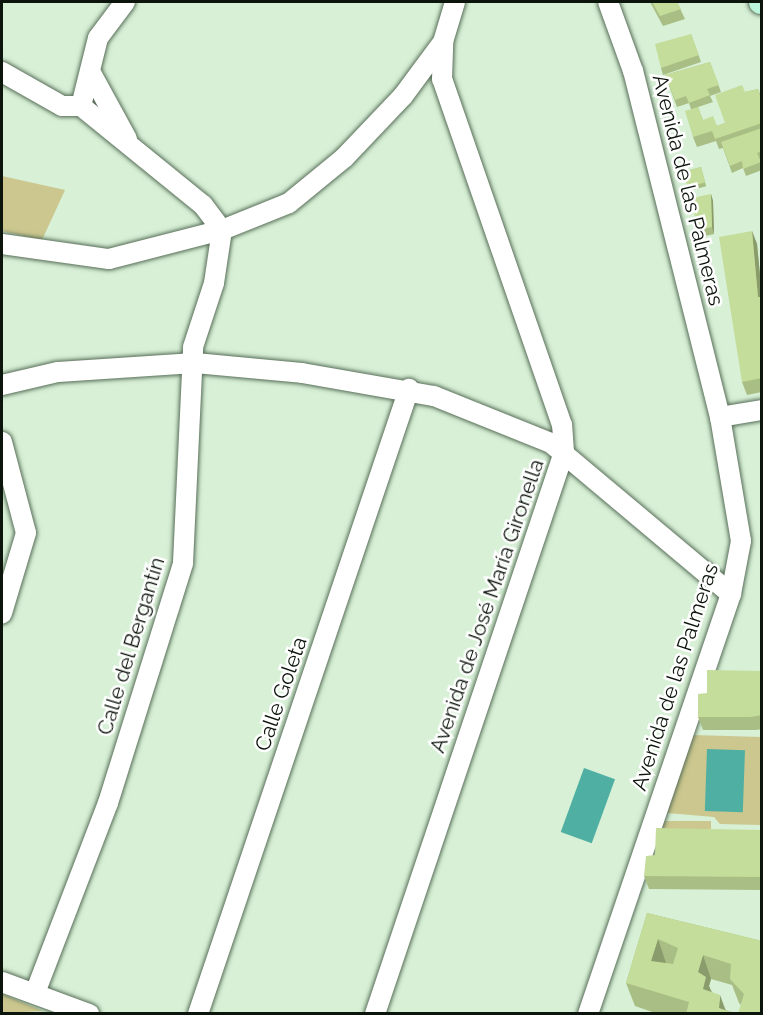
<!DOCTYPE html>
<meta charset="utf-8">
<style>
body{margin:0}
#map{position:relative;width:763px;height:1015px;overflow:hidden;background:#d7f0d6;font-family:Raleway,sans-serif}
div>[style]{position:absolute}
.green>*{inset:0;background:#cbc78e}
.water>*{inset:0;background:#4fafa2;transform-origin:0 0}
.roads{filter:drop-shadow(0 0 2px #586e58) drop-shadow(0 0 2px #586e58)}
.minor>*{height:20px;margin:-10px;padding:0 10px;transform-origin:10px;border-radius:10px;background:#fff}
.major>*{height:24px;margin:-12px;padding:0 12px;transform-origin:12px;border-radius:12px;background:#baf4da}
.wall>*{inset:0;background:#a9be84;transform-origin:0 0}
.shaded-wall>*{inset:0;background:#8a9b6c}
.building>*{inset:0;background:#c5dd9a;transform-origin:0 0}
span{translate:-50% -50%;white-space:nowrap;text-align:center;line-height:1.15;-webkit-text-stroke:5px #fff;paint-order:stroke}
.street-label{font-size:21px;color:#0c150c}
.frame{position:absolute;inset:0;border:3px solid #0c150c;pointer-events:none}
</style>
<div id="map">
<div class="green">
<div style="clip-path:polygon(2px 176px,65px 190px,42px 240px,2px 231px)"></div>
<div style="clip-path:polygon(693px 735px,761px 737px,761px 825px,720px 824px,714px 817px,667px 813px)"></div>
<div style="clip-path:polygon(664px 821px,711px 821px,711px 834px,661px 831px)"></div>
<div style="clip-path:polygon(2px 994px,43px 1011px,2px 1013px)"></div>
</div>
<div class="water">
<div style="left:707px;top:749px;width:38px;height:62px;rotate:2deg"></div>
<div style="left:584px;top:768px;width:33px;height:68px;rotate:20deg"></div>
</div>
<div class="roads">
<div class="minor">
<div style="left:125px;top:2px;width:45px;rotate:126.9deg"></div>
<div style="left:98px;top:38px;width:70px;rotate:104deg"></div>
<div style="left:81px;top:106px;width:157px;rotate:39.1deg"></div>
<div style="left:203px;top:205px;width:31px;rotate:53deg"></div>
<div style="left:2px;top:72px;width:69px;rotate:29.5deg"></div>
<div style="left:62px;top:106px;width:19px"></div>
<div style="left:91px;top:73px;width:75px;rotate:61.4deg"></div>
<div style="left:2px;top:244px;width:108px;rotate:8deg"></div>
<div style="left:109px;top:259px;width:117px;rotate:-14.4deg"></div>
<div style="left:222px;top:230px;width:72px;rotate:-21.9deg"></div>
<div style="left:289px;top:203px;width:71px;rotate:-39.3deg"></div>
<div style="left:344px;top:158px;width:86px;rotate:-46.4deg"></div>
<div style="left:403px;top:96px;width:67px;rotate:-53.5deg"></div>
<div style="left:443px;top:42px;width:42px;rotate:-73.3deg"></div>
<div style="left:2px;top:385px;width:57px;rotate:-13.1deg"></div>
<div style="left:58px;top:372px;width:137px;rotate:-3.8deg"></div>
<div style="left:195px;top:363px;width:107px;rotate:5.3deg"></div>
<div style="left:302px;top:373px;width:134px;rotate:9.9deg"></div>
<div style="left:434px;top:396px;width:126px;rotate:21.9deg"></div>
<div style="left:551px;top:443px;width:235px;rotate:40deg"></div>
<div style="left:720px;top:417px;width:43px;rotate:-9.5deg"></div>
<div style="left:2px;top:442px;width:94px;rotate:75.2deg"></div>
<div style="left:26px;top:533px;width:84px;rotate:106.7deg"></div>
<div style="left:2px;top:982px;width:93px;rotate:20.2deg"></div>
<div style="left:35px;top:993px;width:204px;rotate:-69deg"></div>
<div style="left:108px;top:803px;width:251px;rotate:-72.6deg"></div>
<div style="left:183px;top:563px;width:216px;rotate:-87.3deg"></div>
<div style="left:193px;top:347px;width:67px;rotate:-71.8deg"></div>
<div style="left:214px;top:283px;width:54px;rotate:-81.4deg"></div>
<div style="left:198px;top:1014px;width:660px;rotate:-71.35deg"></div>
<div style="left:375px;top:1014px;width:593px;rotate:-71.41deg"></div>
<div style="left:564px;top:452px;width:27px;rotate:-94deg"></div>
<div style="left:562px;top:425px;width:366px;rotate:-109.1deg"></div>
<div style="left:442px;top:79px;width:37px;rotate:-88deg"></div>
<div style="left:588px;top:1014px;width:444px;rotate:-71.2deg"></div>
<div style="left:731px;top:594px;width:54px;rotate:-79.3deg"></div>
<div style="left:741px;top:541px;width:126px;rotate:-99.6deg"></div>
<div style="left:720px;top:417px;width:357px;rotate:-104.1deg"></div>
<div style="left:633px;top:71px;width:73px;rotate:-109.9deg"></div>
</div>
<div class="major">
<div style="left:761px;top:2px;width:1px"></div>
</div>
</div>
<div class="wall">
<div style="clip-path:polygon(650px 2px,677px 2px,685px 19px,663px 26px)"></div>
<div style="clip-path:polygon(691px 34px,701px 62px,663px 75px,661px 68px)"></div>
<div style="clip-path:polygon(710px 62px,721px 92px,710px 96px,713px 102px,698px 107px,703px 120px,717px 126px,725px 123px,745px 92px,758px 89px,762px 99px,762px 159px,760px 160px,762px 163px,762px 170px,746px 176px,743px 168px,732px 173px,723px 148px,719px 149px,716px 141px,697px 147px,693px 137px,691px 109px,689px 103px,677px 107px,665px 75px)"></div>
<div style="left:701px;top:167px;width:20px;height:18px;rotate:75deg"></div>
<div style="clip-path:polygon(711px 194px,713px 201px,714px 234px,700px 237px,697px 230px)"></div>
<div style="clip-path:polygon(752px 231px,757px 244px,762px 296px,762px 392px,747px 395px,742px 382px)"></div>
<div style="clip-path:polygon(762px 671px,762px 729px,756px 730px,703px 730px,698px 717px,707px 693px)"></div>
<div style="clip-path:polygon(762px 830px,762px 890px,649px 889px,644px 876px,655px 855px)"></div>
<div style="clip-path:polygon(647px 913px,762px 941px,741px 1005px,739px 1003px,732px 985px,711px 979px,709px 986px,712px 992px,726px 1010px,737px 1014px,658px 1014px,635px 1006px,626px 983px)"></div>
</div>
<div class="shaded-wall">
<div style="clip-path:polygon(711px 194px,713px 201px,714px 234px,712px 227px)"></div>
<div style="clip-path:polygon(752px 231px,757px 244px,762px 296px,762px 307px,758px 297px)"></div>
<div style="clip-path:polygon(658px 939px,666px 963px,659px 984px,651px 961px)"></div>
<div style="clip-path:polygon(703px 955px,711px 979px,709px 986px,715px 1001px,703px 989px,698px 972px)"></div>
<div style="clip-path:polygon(720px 995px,727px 1014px,719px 1008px)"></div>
</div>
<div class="building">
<div style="clip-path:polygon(652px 2px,677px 2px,681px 9px,660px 16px)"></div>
<div style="clip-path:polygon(691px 34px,699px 55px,661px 68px,655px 44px)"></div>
<div style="clip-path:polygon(710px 62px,719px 85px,707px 89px,710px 95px,689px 103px,686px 96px,675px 100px,665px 75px)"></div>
<div style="clip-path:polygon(742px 85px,745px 92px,758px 89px,762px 103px,762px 123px,715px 139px,712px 131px,693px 137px,685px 111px,698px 107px,703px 120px,713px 116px,717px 126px,725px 123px,715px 95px)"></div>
<div style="clip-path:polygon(762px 128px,762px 151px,757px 153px,761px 162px,743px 169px,742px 161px,730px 166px,721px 142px)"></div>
<div style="left:701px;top:167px;width:16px;height:18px;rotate:75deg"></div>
<div style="clip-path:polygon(711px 194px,712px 227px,697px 230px,692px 198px)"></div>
<div style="clip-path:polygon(752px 231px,758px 297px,762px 297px,762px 378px,742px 382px,719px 237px)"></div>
<div style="clip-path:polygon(707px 670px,762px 671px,762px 715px,751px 717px,698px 717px,698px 694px,707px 693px)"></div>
<div style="clip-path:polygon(656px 828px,762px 830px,762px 877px,644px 876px,646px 856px,655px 855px)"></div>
<div style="clip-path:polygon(evenodd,647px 913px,762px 941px,762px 1014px,738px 1014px,744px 994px,730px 979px,731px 964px,703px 955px,698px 972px,706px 977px,703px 989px,720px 995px,719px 1008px,737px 1014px,686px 1014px,689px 1002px,626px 983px,647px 913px,658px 939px,678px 948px,673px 964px,651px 961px,658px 939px)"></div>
</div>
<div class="street-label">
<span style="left:688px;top:190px;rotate:76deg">Avenida de las Palmeras</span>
<span style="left:487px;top:606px;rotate:-71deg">Avenida de José María Gironella</span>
<span style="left:131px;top:646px;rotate:-73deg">Calle del Bergantín</span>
<span style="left:675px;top:677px;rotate:-72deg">Avenida de las Palmeras</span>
<span style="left:281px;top:694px;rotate:-71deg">Calle Goleta</span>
</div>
<div class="frame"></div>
</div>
